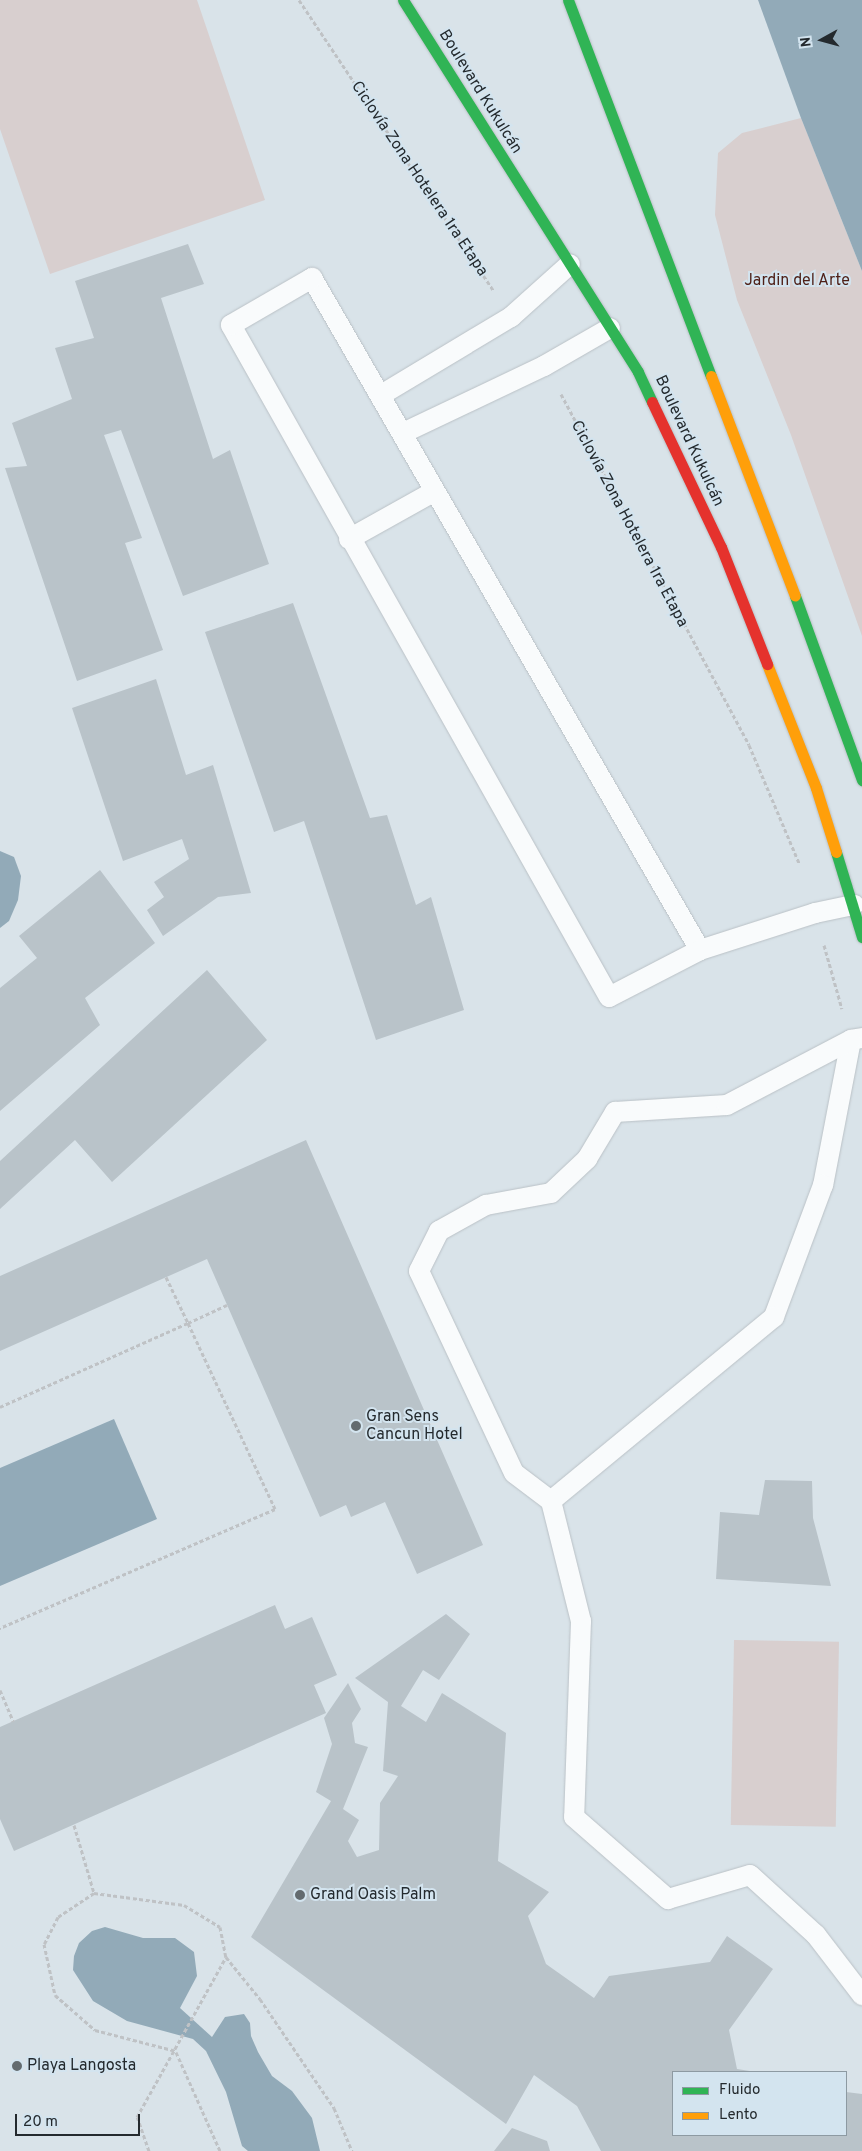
<!DOCTYPE html>
<meta charset="utf-8">
<style>
body{margin:0}
#map{position:relative;width:862px;height:2151px;overflow:hidden;background:#d9e3e9;font-family:Overpass,sans-serif}
div>[style]{position:absolute}
.green>*{inset:0;background:#d8cfcf;transform-origin:0 0}
.water>*{inset:0;background:#92aab8}
.building>*{inset:0;background:#b9c3c9}
.path>*{height:3px;margin-top:-1.5px;transform-origin:0;background:repeating-linear-gradient(90deg,#bfc2c5 0 4px,transparent 0 6.5px)}
.roads{filter:drop-shadow(0 0 1px #bac1c6) drop-shadow(0 0 1px #bac1c6)}
.lane>*{height:20px;margin:-10px;padding:0 10px;transform-origin:10px;border-radius:10px;background:#f9fbfc}
.fast>*{height:11px;margin:-5.5px;padding:0 5.5px;transform-origin:5.5px;border-radius:5.5px;background:#30b455}
.slow>*{height:11px;margin:-5.5px;padding:0 5.5px;transform-origin:5.5px;border-radius:5.5px;background:#ff9f0a}
.jam>*{height:11px;margin:-5.5px;padding:0 5.5px;transform-origin:5.5px;border-radius:5.5px;background:#e5322d}
.dots>*{width:14px;height:14px;translate:-50% -50%;box-sizing:border-box;border:2px solid #d3e4ef;border-radius:50%}
span{translate:-50% -50%;white-space:nowrap;text-align:center;line-height:1.15;-webkit-text-stroke:4px #d3e4ef;paint-order:stroke}
.street-label{font-size:16px;color:#242a2e}
.park-label{font-size:16px;color:#4e1f16}
.poi-label{font-size:16px;color:#242a2e}
.left{translate:0 -50%;text-align:left}
.legend{position:absolute;left:672px;top:2071px;width:175px;height:65px;box-sizing:border-box;background:#d3e4ef;border:1px solid #8d9aa2;margin:0;padding:6px 9px;list-style:none;font-size:15px;color:#242a2e}
.legend li{display:flex;align-items:center;gap:10px;height:25px}
.legend b{width:25px;border:1px solid #8d9aa2}
.north{position:absolute;left:797px;top:15px;width:50px;height:50px;-webkit-text-stroke:4px #d3e4ef;paint-order:stroke;rotate:263deg;font-size:14px;font-weight:700;line-height:20px;text-align:center;color:#242a2e}
.north::after{content:'';display:block;margin:auto;width:18px;height:22px;background:#242a2e;clip-path:polygon(50% 0,100% 100%,50% 72%,0 100%)}
.scale{position:absolute;left:15px;top:2114px;width:125px;height:22px;box-sizing:border-box;border:2px solid #242a2e;border-top:0;padding-left:6px;font-size:15px;line-height:18px;white-space:nowrap;color:#242a2e;-webkit-text-stroke:4px #d3e4ef;paint-order:stroke}
</style>
<div id="map">
<div class="green">
<div style="clip-path:polygon(0 0,197px 0,265px 200px,50px 274px,0 129px)"></div>
<div style="clip-path:polygon(801px 118px,862px 271px,862px 636px,791px 435px,737px 300px,715px 215px,718px 153px,742px 133px)"></div>
<div style="left:734px;top:1640px;width:105px;height:185px;rotate:1deg"></div>
</div>
<div class="water">
<div style="clip-path:polygon(758px 0,862px 0,862px 271px,801px 118px)"></div>
<div style="clip-path:polygon(0 851px,14px 857px,21px 876px,18px 900px,9px 921px,0 928px)"></div>
<div style="clip-path:polygon(114px 1419px,157px 1519px,0 1586px,0 1468px)"></div>
<div style="clip-path:polygon(105px 1927px,143px 1938px,175px 1938px,194px 1952px,197px 1976px,180px 2008px,212px 2037px,225px 2017px,244px 2014px,250px 2023px,251px 2036px,258px 2052px,272px 2076px,292px 2091px,312px 2118px,320px 2151px,248px 2151px,242px 2146px,226px 2092px,206px 2051px,193px 2039px,127px 2021px,93px 2001px,73px 1970px,74px 1956px,79px 1943px,92px 1931px)"></div>
</div>
<div class="building">
<div style="clip-path:polygon(188px 244px,204px 284px,161px 298px,213px 459px,230px 450px,269px 564px,183px 596px,121px 430px,104px 435px,142px 538px,125px 543px,163px 650px,77px 681px,5px 468px,27px 466px,12px 423px,72px 399px,55px 348px,94px 338px,75px 281px)"></div>
<div style="clip-path:polygon(293px 603px,370px 818px,387px 815px,416px 905px,431px 897px,464px 1010px,376px 1040px,304px 821px,274px 832px,205px 632px)"></div>
<div style="clip-path:polygon(156px 679px,186px 775px,213px 765px,251px 893px,218px 897px,163px 936px,147px 910px,164px 897px,154px 882px,189px 859px,182px 839px,123px 861px,72px 708px)"></div>
<div style="clip-path:polygon(100px 870px,155px 943px,85px 998px,100px 1025px,0 1111px,0 988px,37px 958px,19px 936px)"></div>
<div style="clip-path:polygon(207px 970px,267px 1040px,112px 1182px,75px 1140px,0 1209px,0 1161px)"></div>
<div style="clip-path:polygon(306px 1140px,483px 1545px,417px 1574px,385px 1502px,351px 1517px,346px 1505px,320px 1517px,207px 1259px,0 1351px,0 1276px)"></div>
<div style="clip-path:polygon(765px 1480px,812px 1481px,813px 1518px,831px 1586px,716px 1579px,720px 1512px,759px 1515px)"></div>
<div style="clip-path:polygon(275px 1605px,285px 1629px,312px 1617px,337px 1675px,314px 1685px,326px 1713px,14px 1851px,0 1819px,0 1727px)"></div>
<div style="clip-path:polygon(446px 1614px,470px 1634px,439px 1680px,423px 1670px,401px 1706px,426px 1722px,442px 1693px,506px 1733px,498px 1861px,549px 1892px,528px 1916px,546px 1964px,594px 1998px,609px 1976px,710px 1962px,727px 1936px,773px 1969px,729px 2030px,737px 2069px,756px 2072px,673px 2072px,673px 2135px,846px 2135px,846px 2092px,862px 2094px,862px 2151px,601px 2151px,577px 2106px,534px 2075px,506px 2124px,251px 1937px,331px 1801px,316px 1792px,332px 1744px,324px 1718px,348px 1683px,361px 1709px,352px 1723px,355px 1743px,368px 1747px,343px 1809px,359px 1820px,348px 1841px,357px 1857px,379px 1850px,380px 1803px,398px 1776px,383px 1771px,388px 1702px,355px 1678px)"></div>
<div style="clip-path:polygon(512px 2128px,547px 2141px,550px 2151px,494px 2151px)"></div>
</div>
<div class="path">
<div style="left:299px;top:0;width:349px;rotate:56.2deg"></div>
<div style="left:561px;top:394px;width:398px;rotate:61.8deg"></div>
<div style="left:749px;top:745px;width:128px;rotate:67deg"></div>
<div style="left:824px;top:945px;width:66px;rotate:74.3deg"></div>
<div style="left:166px;top:1277px;width:51px;rotate:64.4deg"></div>
<div style="left:188px;top:1323px;width:43px;rotate:-24.8deg"></div>
<div style="left:0;top:1407px;width:206px;rotate:-24.1deg"></div>
<div style="left:188px;top:1323px;width:205px;rotate:64.9deg"></div>
<div style="left:275px;top:1509px;width:300px;rotate:156.6deg"></div>
<div style="left:0;top:1690px;width:34px;rotate:67deg"></div>
<div style="left:74px;top:1825px;width:71px;rotate:73.6deg"></div>
<div style="left:94px;top:1893px;width:91px;rotate:7.6deg"></div>
<div style="left:184px;top:1905px;width:42px;rotate:31.4deg"></div>
<div style="left:220px;top:1927px;width:31px;rotate:79deg"></div>
<div style="left:226px;top:1957px;width:54px;rotate:51deg"></div>
<div style="left:260px;top:1999px;width:132px;rotate:55.8deg"></div>
<div style="left:334px;top:2108px;width:47px;rotate:67.3deg"></div>
<div style="left:94px;top:1893px;width:43px;rotate:146.3deg"></div>
<div style="left:58px;top:1917px;width:30px;rotate:117deg"></div>
<div style="left:44px;top:1944px;width:52px;rotate:77.8deg"></div>
<div style="left:55px;top:1995px;width:53px;rotate:41.2deg"></div>
<div style="left:95px;top:2030px;width:84px;rotate:14.5deg"></div>
<div style="left:176px;top:2052px;width:108px;rotate:66deg"></div>
<div style="left:149px;top:2151px;width:36px;rotate:-109deg"></div>
<div style="left:137px;top:2117px;width:183px;rotate:-60.9deg"></div>
</div>
<div class="roads">
<div class="lane">
<div style="left:312px;top:278px;width:776px;rotate:60deg"></div>
<div style="left:700px;top:950px;width:102px;rotate:152.7deg"></div>
<div style="left:609px;top:997px;width:771px;rotate:-119.36deg"></div>
<div style="left:231px;top:325px;width:94px;rotate:-30.1deg"></div>
<div style="left:381px;top:395px;width:152px;rotate:-31deg"></div>
<div style="left:511px;top:317px;width:79px;rotate:-41.9deg"></div>
<div style="left:403px;top:433px;width:156px;rotate:-25.4deg"></div>
<div style="left:544px;top:366px;width:76px;rotate:-29.9deg"></div>
<div style="left:349px;top:539px;width:98px;rotate:-29.2deg"></div>
<div style="left:700px;top:950px;width:121px;rotate:-17.8deg"></div>
<div style="left:815px;top:913px;width:40px;rotate:-12deg"></div>
<div style="left:862px;top:1038px;width:11px;rotate:170deg"></div>
<div style="left:851px;top:1040px;width:148px;rotate:100.9deg"></div>
<div style="left:823px;top:1185px;width:141px;rotate:110.4deg"></div>
<div style="left:774px;top:1317px;width:289px;rotate:140.5deg"></div>
<div style="left:551px;top:1501px;width:124px;rotate:76deg"></div>
<div style="left:581px;top:1621px;width:196px;rotate:92deg"></div>
<div style="left:574px;top:1817px;width:125px;rotate:41.1deg"></div>
<div style="left:668px;top:1899px;width:85px;rotate:-16.3deg"></div>
<div style="left:750px;top:1875px;width:89px;rotate:42.3deg"></div>
<div style="left:816px;top:1935px;width:76px;rotate:52.5deg"></div>
<div style="left:551px;top:1501px;width:46px;rotate:-142.9deg"></div>
<div style="left:514px;top:1473px;width:223px;rotate:-115.2deg"></div>
<div style="left:419px;top:1271px;width:45px;rotate:-63.4deg"></div>
<div style="left:439px;top:1231px;width:54px;rotate:-29deg"></div>
<div style="left:486px;top:1205px;width:66px;rotate:-10.5deg"></div>
<div style="left:551px;top:1193px;width:50px;rotate:-43.4deg"></div>
<div style="left:587px;top:1159px;width:55px;rotate:-59.2deg"></div>
<div style="left:615px;top:1112px;width:112px;rotate:-3.6deg"></div>
<div style="left:727px;top:1105px;width:140px;rotate:-27.7deg"></div>
</div>
<div class="fast">
<div style="left:403px;top:0;width:440px;rotate:57.7deg"></div>
<div style="left:638px;top:372px;width:33px;rotate:65deg"></div>
<div style="left:568px;top:0;width:402px;rotate:69.2deg"></div>
<div style="left:795px;top:596px;width:196px;rotate:70deg"></div>
<div style="left:836px;top:852px;width:89px;rotate:73deg"></div>
</div>
<div class="slow">
<div style="left:711px;top:376px;width:235px;rotate:69.1deg"></div>
<div style="left:767px;top:664px;width:133px;rotate:68.4deg"></div>
<div style="left:816px;top:788px;width:67px;rotate:72.6deg"></div>
</div>
<div class="jam">
<div style="left:652px;top:402px;width:161px;rotate:64.6deg"></div>
<div style="left:721px;top:547px;width:126px;rotate:68.5deg"></div>
</div>
</div>
<div class="dots">
<div style="left:356px;top:1426px;background:#636b6f"></div>
<div style="left:300px;top:1895px;background:#636b6f"></div>
<div style="left:17px;top:2066px;background:#636b6f"></div>
</div>
<div class="street-label">
<span style="left:480px;top:92px;rotate:58deg">Boulevard Kukulcán</span>
<span style="left:419px;top:179px;rotate:56deg">Ciclovía Zona Hotelera 1ra Etapa</span>
<span style="left:689px;top:441px;rotate:65deg">Boulevard Kukulcán</span>
<span style="left:629px;top:524px;rotate:62deg">Ciclovía Zona Hotelera 1ra Etapa</span>
</div>
<div class="park-label">
<span style="left:797px;top:281px">Jardin del Arte</span>
</div>
<div class="poi-label">
<span class="left" style="left:366px;top:1426px">Gran Sens<br>Cancun Hotel</span>
<span class="left" style="left:310px;top:1895px">Grand Oasis Palm</span>
<span class="left" style="left:27px;top:2066px">Playa Langosta</span>
</div>
<ul class="legend">
<li><b style="height:6px;background:#30b455"></b>Fluido</li>
<li><b style="height:6px;background:#ff9f0a"></b>Lento</li>
</ul>
<div class="north">N</div>
<div class="scale">20 m</div>
</div>
